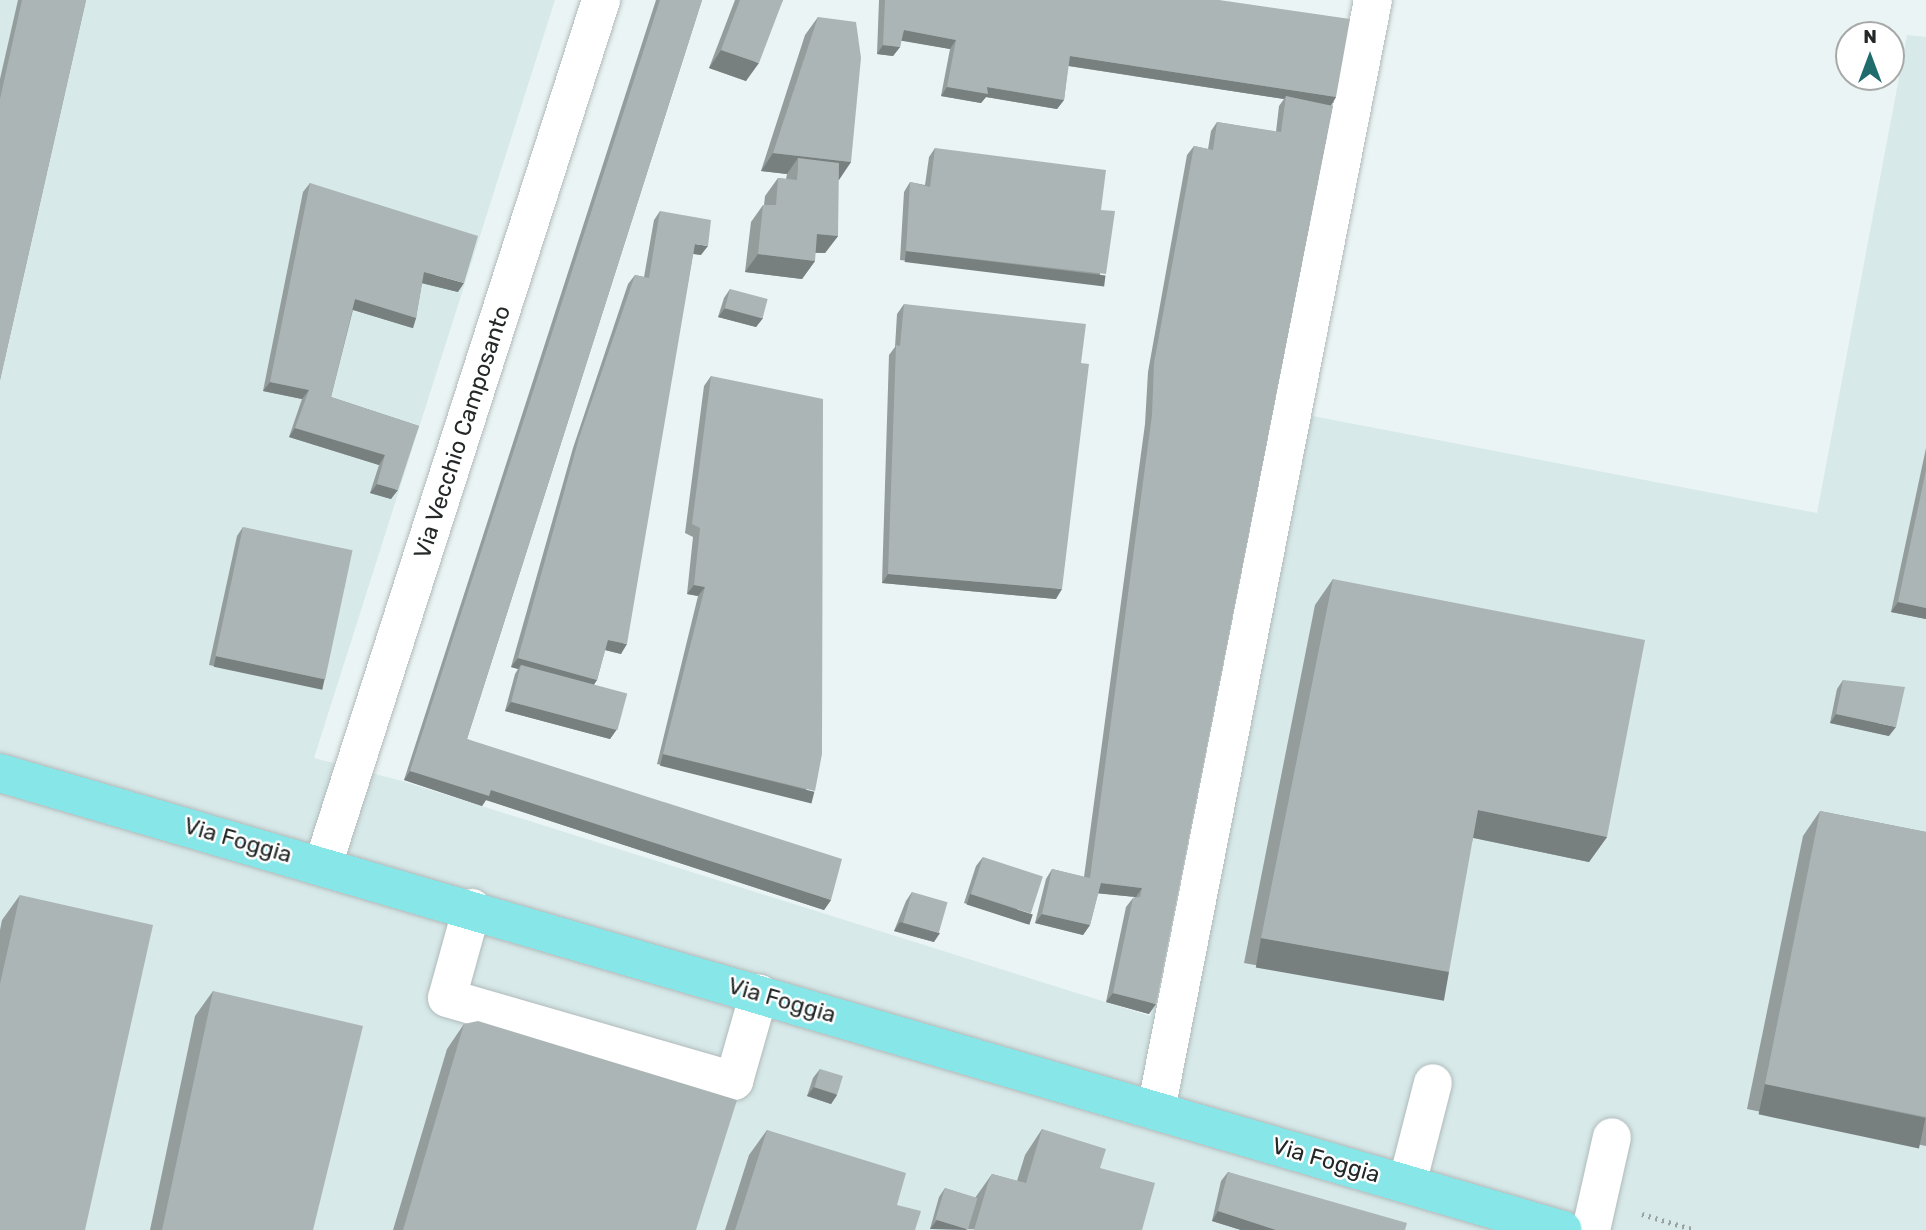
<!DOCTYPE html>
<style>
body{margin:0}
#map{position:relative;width:1926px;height:1230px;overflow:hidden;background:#eaf4f4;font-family:Rubik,sans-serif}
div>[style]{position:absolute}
.built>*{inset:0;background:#d7e9e9}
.path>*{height:4.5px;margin-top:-2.25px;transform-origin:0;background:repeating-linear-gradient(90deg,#9ba2a2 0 2px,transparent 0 7px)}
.roads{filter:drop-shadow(0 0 2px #b1baba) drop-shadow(0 0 2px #b1baba)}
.minor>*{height:38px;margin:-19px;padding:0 19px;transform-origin:19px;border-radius:19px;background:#fff}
.major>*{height:38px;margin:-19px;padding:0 19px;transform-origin:19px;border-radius:19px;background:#86e6e8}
.wall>*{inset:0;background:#949c9c}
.shaded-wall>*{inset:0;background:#787f7f;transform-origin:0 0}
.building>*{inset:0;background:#acb5b5;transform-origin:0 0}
span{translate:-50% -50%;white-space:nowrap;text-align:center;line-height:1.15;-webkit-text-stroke:5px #fff;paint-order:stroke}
.street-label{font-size:23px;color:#242828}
.north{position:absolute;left:1835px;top:21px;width:70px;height:70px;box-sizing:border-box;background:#fff;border:2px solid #a7a9a9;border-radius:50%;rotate:0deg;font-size:19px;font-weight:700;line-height:28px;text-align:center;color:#242828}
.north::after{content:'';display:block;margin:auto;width:24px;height:32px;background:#206c6d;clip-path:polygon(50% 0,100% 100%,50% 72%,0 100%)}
</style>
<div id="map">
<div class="built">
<div style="clip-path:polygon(0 0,555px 0,314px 758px,402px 781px,1150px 1016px,1271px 408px,1817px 513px,1907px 35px,1926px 37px,1926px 1230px,0 1230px)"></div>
</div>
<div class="path">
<div style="left:1642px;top:1214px;width:55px;rotate:16.8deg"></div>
</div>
<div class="roads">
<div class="minor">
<div style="left:323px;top:865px;width:909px;rotate:-72.18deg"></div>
<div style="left:472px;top:908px;width:93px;rotate:105.5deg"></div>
<div style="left:447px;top:998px;width:299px;rotate:16.1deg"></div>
<div style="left:734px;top:1081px;width:91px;rotate:-74.1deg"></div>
<div style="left:1156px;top:1110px;width:1131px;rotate:-78.94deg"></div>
<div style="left:1407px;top:1184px;width:104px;rotate:-75.6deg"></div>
<div style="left:1591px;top:1230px;width:95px;rotate:-77.3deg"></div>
</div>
<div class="major">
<div style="left:0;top:773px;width:1628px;rotate:16.3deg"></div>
</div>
</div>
<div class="wall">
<div style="clip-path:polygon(18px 0,86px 0,0 380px,0 79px)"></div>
<div style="clip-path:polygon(656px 0,702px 0,467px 739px,831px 900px,824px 910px,486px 800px,482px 806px,404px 780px)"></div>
<div style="clip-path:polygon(735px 0,783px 0,746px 81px,709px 68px)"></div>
<div style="clip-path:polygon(879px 0,1219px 0,1336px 97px,1331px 105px,1149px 1014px,1106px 1002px,1126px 907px,1133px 898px,1136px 897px,1098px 893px,1090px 925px,1083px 935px,1035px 923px,1046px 879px,1052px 869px,1084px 877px,1145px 424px,1148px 372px,1187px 155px,1194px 146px,1208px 149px,1211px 131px,1217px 122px,1276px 132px,1279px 106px,1284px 99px,1068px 66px,1064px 100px,1057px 109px,986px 97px,981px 103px,941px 96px,950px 49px,901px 40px,900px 47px,893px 56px,877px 54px)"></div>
<div style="clip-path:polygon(818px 17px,851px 162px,838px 179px,838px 236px,825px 253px,815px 253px,815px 261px,802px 279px,745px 272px,751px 222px,763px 205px,764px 205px,765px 196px,778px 178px,786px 179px,787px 174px,761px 171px,805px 35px)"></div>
<div style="clip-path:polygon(935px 148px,1101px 210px,1100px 283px,900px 260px,904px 192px,910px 182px,925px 185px,929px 157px)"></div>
<div style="clip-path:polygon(310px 183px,458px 292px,422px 283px,416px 318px,410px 327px,353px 310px,331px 397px,419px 426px,391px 499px,370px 493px,379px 465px,289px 437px,302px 399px,263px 391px,303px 192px)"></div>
<div style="clip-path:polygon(660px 211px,701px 255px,693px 254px,621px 654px,605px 650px,597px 680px,594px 684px,617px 729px,610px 739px,505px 711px,515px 674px,518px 669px,511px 667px,573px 448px,628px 284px,635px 275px,644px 277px,654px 220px)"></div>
<div style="clip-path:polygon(730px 289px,763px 318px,756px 327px,718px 317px,724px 298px)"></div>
<div style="clip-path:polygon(904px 304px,1081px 363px,1056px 599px,882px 583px,889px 355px,895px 347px,897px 314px)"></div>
<div style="clip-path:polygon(711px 376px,809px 801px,657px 764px,698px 596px,687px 594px,693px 537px,685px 533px,704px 386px)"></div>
<div style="clip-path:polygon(1926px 448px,1926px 619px,1891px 612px)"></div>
<div style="clip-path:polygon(243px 527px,325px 679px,319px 688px,209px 665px,237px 536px)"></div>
<div style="clip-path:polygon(1333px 579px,1607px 837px,1589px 862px,1473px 838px,1431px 997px,1244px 963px,1315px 605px)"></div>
<div style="clip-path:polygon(1843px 680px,1889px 736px,1830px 723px,1837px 689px)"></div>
<div style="clip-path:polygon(1820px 811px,1926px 832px,1926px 1146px,1747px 1109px,1803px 836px)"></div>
<div style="clip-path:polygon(983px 857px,1027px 924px,964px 903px,976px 866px)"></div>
<div style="clip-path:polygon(912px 892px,934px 942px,894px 931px,906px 901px)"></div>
<div style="clip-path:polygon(20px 895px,0 1230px,0 930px,2px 920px)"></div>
<div style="clip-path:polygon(213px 991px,313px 1230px,150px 1230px,195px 1016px)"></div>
<div style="clip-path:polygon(464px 1024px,696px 1230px,393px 1230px,447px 1049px)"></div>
<div style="clip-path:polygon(820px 1069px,837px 1095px,831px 1104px,807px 1096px,813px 1078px)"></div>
<div style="clip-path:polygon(1042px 1129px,1100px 1168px,1142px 1230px,930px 1229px,939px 1197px,945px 1188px,975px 1198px,992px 1174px,1017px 1181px,1025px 1155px)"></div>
<div style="clip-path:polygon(767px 1130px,897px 1205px,915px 1230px,725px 1230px,749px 1155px)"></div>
<div style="clip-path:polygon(1228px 1172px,1405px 1230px,1241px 1230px,1212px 1221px,1221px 1181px)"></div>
</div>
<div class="shaded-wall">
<div style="clip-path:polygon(904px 30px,956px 40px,950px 49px,897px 40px)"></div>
<div style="clip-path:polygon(883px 45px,900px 47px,893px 56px,877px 54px)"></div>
<div style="clip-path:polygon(721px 50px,759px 63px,746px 81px,709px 68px)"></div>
<div style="clip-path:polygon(1070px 56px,1336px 97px,1330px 107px,1286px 96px,1284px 99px,1063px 65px)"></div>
<div style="clip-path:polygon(947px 87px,987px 87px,1064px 100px,1057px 109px,986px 97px,981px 103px,941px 96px)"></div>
<div style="clip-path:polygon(773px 153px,851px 162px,839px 180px,797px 175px,798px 158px,787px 174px,761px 171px)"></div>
<div style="clip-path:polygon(817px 234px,838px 236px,825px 253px,805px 252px)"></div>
<div style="clip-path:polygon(695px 244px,708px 246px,701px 255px,688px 253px)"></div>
<div style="left:906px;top:251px;width:201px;height:11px;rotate:7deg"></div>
<div style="clip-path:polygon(758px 254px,815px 261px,802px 279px,745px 272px)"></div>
<div style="clip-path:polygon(424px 272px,464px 283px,458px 292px,417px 282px)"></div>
<div style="left:355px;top:299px;width:64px;height:11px;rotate:17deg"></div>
<div style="clip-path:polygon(725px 308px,763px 318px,756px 327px,718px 317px)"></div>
<div style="clip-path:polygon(270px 382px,309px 390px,302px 399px,263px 391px)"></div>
<div style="clip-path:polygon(295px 428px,385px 455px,379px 465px,289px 437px)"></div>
<div style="clip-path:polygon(377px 484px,398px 490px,391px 499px,370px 493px)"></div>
<div style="clip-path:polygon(888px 574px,1062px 589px,1056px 599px,882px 583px)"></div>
<div style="clip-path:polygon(694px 585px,705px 587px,698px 596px,687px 594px)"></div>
<div style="clip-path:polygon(1898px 602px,1926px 608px,1926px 619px,1891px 612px)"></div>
<div style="clip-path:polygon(608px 640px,627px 644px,621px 654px,601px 649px)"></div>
<div style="left:216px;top:656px;width:111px;height:11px;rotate:12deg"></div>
<div style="clip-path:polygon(518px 658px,597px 680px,591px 689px,521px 665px,518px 669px,511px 667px)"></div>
<div style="clip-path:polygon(511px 702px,617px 729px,610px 739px,505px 711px)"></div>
<div style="clip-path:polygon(1836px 714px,1896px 727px,1889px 736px,1830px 723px)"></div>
<div style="left:663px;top:754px;width:156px;height:12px;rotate:14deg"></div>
<div style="clip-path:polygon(410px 771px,491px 790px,831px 900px,824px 910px,486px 800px,482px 806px,404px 780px)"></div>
<div style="clip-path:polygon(1478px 810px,1607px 837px,1589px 862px,1460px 835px)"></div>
<div style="clip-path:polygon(1101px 883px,1142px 888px,1136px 897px,1094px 893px)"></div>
<div style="left:970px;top:894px;width:66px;height:11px;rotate:18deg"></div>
<div style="clip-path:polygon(1042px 914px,1090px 925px,1083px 935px,1035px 923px)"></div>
<div style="clip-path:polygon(900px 922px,940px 933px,934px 942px,894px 931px)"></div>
<div style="left:1261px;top:938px;width:191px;height:30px;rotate:10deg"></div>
<div style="clip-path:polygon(1113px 993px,1156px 1004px,1149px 1014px,1106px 1002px)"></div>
<div style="left:1765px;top:1084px;width:164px;height:31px;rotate:12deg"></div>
<div style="clip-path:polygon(814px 1087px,837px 1095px,831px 1104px,807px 1096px)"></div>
<div style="clip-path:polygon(1218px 1211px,1276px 1230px,1241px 1230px,1212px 1221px)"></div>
<div style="clip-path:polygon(937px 1220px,967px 1229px,966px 1230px,930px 1229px)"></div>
</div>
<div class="building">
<div style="clip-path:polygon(22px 0,86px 0,0 380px,0 99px)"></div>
<div style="clip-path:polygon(660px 0,702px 0,467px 739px,842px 859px,831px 900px,491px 790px,489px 796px,410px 771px)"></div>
<div style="clip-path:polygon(740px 0,783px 0,759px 63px,721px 50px)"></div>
<div style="clip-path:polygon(885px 0,1219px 0,1350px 19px,1336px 97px,1070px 56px,1064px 100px,987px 87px,988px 94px,947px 87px,956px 40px,904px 30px,900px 47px,883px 45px)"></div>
<div style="clip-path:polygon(818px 17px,856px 22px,861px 58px,851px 162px,773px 153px)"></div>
<div style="clip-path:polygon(1286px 96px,1333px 106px,1156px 1004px,1113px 993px,1133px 898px,1140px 897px,1142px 888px,1101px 883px,1090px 925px,1042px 914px,1052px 869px,1090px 878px,1152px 415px,1154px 363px,1194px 146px,1213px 150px,1217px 122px,1281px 132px)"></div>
<div style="clip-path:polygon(935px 148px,1106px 170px,1101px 210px,1115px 211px,1106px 274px,906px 251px,910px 182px,930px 187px)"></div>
<div style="clip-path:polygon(798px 158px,839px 163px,838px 236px,817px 234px,815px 261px,758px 254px,763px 205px,776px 205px,778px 178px,797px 180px)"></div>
<div style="clip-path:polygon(310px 183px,478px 236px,464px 283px,424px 272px,416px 318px,355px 299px,331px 397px,419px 426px,398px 490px,377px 484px,385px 455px,295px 428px,309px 390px,270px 382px)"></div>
<div style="clip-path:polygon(660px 211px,711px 220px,708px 246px,695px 244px,627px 644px,608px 640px,597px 680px,518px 658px,579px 438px,635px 275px,649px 278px)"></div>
<div style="left:730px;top:289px;width:39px;height:20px;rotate:15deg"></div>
<div style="clip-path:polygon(904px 304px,1086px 324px,1081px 363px,1089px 364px,1062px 589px,888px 574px,896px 345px,900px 346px)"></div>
<div style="clip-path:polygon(711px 376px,823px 399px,822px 754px,815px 791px,663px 754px,705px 587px,694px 585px,700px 528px,692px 524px)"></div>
<div style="clip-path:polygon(1926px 470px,1926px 608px,1898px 602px)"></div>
<div style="left:243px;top:527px;width:112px;height:132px;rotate:12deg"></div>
<div style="clip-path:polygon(1333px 579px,1645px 640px,1607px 837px,1478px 810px,1449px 972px,1261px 938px)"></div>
<div style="left:521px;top:665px;width:110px;height:38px;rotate:15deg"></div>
<div style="clip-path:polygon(1843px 680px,1905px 687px,1896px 727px,1836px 714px)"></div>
<div style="clip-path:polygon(1820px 811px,1926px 832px,1926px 1117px,1765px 1084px)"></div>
<div style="left:983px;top:857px;width:63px;height:39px;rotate:18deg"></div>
<div style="left:912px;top:892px;width:37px;height:32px;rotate:16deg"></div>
<div style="clip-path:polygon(20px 895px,153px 925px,85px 1230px,0 1230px,0 984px)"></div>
<div style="clip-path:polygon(213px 991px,363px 1026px,313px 1230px,162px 1230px)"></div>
<div style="clip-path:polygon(478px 1021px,737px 1100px,696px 1230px,403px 1230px,464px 1024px)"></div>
<div style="left:820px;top:1069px;width:24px;height:19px;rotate:17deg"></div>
<div style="clip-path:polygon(1042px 1129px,1106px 1149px,1100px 1168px,1155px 1183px,1142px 1230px,974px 1230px,988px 1183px,992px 1174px,1026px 1183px)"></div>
<div style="clip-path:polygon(767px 1130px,906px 1173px,897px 1205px,921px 1211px,915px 1230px,735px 1230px)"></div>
<div style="clip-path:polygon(1228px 1172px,1407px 1223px,1405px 1230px,1276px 1230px,1218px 1211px)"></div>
<div style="left:945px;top:1188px;width:34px;height:33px;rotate:17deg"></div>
</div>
<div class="street-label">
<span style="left:462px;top:432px;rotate:-72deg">Via Vecchio Camposanto</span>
<span style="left:238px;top:840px;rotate:16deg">Via Foggia</span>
<span style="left:782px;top:1000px;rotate:16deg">Via Foggia</span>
<span style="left:1326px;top:1160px;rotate:16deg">Via Foggia</span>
</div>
<div class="north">N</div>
</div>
